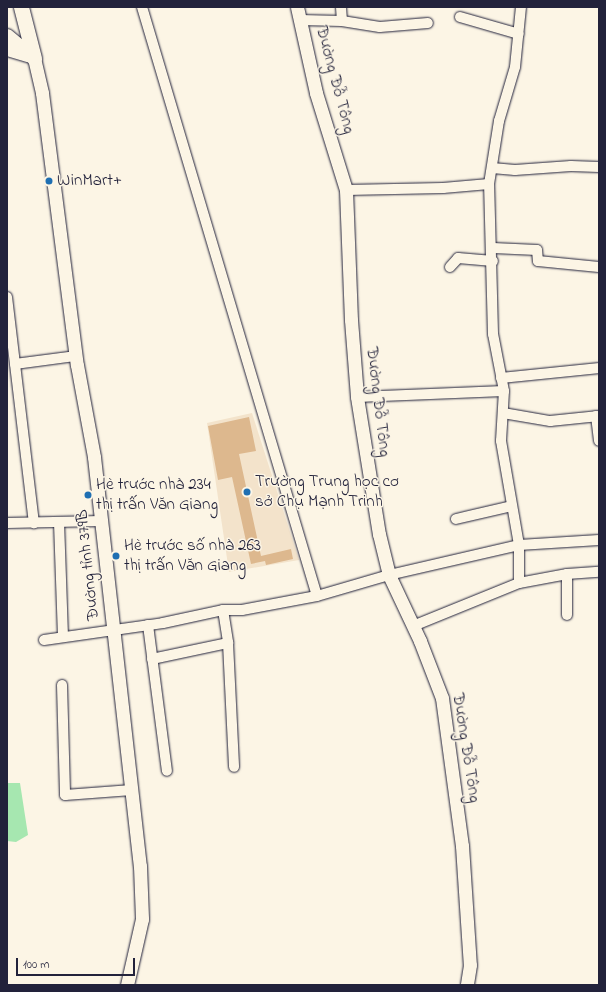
<!DOCTYPE html>
<meta charset="utf-8">
<style>
body{margin:0}
#map{position:relative;width:606px;height:992px;overflow:hidden;background:#fcf5e5;font-family:"Indie Flower",sans-serif}
div>[style]{position:absolute}
.built>*{inset:0;background:#f3e3cb}
.green>*{inset:0;background:#a6e7b0}
.building>*{inset:0;background:#ddb88e}
.roads{filter:drop-shadow(0 0 1px #22223b) drop-shadow(0 0 1px #22223b)}
.minor>*{height:10px;margin:-5px;padding:0 5px;transform-origin:5px;border-radius:5px;background:#fcf5e5}
.major>*{height:13px;margin:-6.5px;padding:0 6.5px;transform-origin:6.5px;border-radius:6.5px;background:#fcf5e5}
.highway>*{height:15px;margin:-7.5px;padding:0 7.5px;transform-origin:7.5px;border-radius:7.5px;background:#fcf5e5}
.dots>*{width:11px;height:11px;translate:-50% -50%;box-sizing:border-box;border:2px solid #fcf5e5;border-radius:50%}
span{translate:-50% -50%;white-space:nowrap;text-align:center;line-height:1.15;-webkit-text-stroke:3px #fcf5e5;paint-order:stroke}
.street-label{font-size:17px;color:#22223b}
.poi-label{font-size:17px;color:#22223b}
.left{translate:0 -50%;text-align:left}
.frame{position:absolute;inset:0;border:8px solid #22223b;pointer-events:none}
.scale{position:absolute;left:16px;top:958px;width:119px;height:18px;box-sizing:border-box;border:2px solid #22223b;border-top:0;padding-left:5px;font-size:12px;line-height:14px;white-space:nowrap;color:#22223b;-webkit-text-stroke:3px #fcf5e5;paint-order:stroke}
</style>
<div id="map">
<div class="built">
<div style="clip-path:polygon(252px 413px,299px 560px,229px 572px,207px 423px)"></div>
</div>
<div class="green">
<div style="clip-path:polygon(7px 783px,20px 783px,28px 835px,16px 842px,7px 841px)"></div>
</div>
<div class="building">
<div style="clip-path:polygon(249px 417px,256px 451px,239px 454px,261px 556px,291px 549px,293px 559px,266px 565px,265px 561px,251px 564px,232px 477px,218px 480px,208px 426px)"></div>
</div>
<div class="roads">
<div class="minor">
<div style="left:142px;top:7px;width:614px;rotate:73.45deg"></div>
<div style="left:341px;top:7px;width:14px;rotate:86deg"></div>
<div style="left:342px;top:21px;width:38px;rotate:9deg"></div>
<div style="left:380px;top:27px;width:48px;rotate:-4.8deg"></div>
<div style="left:460px;top:17px;width:61px;rotate:16.1deg"></div>
<div style="left:300px;top:20px;width:42px;rotate:1.4deg"></div>
<div style="left:492px;top:168px;width:23px;rotate:5deg"></div>
<div style="left:515px;top:170px;width:56px;rotate:-4.1deg"></div>
<div style="left:571px;top:166px;width:28px;rotate:2deg"></div>
<div style="left:346px;top:190px;width:97px;rotate:-1.2deg"></div>
<div style="left:443px;top:188px;width:46px;rotate:-5deg"></div>
<div style="left:493px;top:248px;width:44px;rotate:2.6deg"></div>
<div style="left:537px;top:250px;width:11px;rotate:85deg"></div>
<div style="left:538px;top:261px;width:61px;rotate:5.6deg"></div>
<div style="left:450px;top:267px;width:12px;rotate:-48deg"></div>
<div style="left:458px;top:258px;width:35px;rotate:5deg"></div>
<div style="left:7px;top:297px;width:228px;rotate:83.2deg"></div>
<div style="left:15px;top:364px;width:62px;rotate:-7.5deg"></div>
<div style="left:501px;top:378px;width:99px;rotate:-5.8deg"></div>
<div style="left:357px;top:397px;width:147px;rotate:-2.3deg"></div>
<div style="left:503px;top:413px;width:48px;rotate:9.7deg"></div>
<div style="left:550px;top:421px;width:49px;rotate:-5.8deg"></div>
<div style="left:596px;top:416px;width:25px;rotate:83deg"></div>
<div style="left:456px;top:519px;width:57px;rotate:-13.1deg"></div>
<div style="left:59px;top:522px;width:115px;rotate:88deg"></div>
<div style="left:7px;top:523px;width:94px;rotate:-1.2deg"></div>
<div style="left:519px;top:583px;width:38px;rotate:-90deg"></div>
<div style="left:519px;top:545px;width:106px;rotate:-99.8deg"></div>
<div style="left:501px;top:441px;width:50px;rotate:-86.6deg"></div>
<div style="left:504px;top:391px;width:58px;rotate:-100.9deg"></div>
<div style="left:493px;top:334px;width:150px;rotate:-91.5deg"></div>
<div style="left:489px;top:184px;width:64px;rotate:-81deg"></div>
<div style="left:499px;top:121px;width:56px;rotate:-73.5deg"></div>
<div style="left:515px;top:67px;width:60px;rotate:-84.3deg"></div>
<div style="left:223px;top:610px;width:33px;rotate:81deg"></div>
<div style="left:228px;top:643px;width:124px;rotate:87.2deg"></div>
<div style="left:567px;top:615px;width:41px;rotate:-90deg"></div>
<div style="left:148px;top:625px;width:147px;rotate:82.6deg"></div>
<div style="left:413px;top:626px;width:114px;rotate:-22.1deg"></div>
<div style="left:519px;top:583px;width:49px;rotate:-10.6deg"></div>
<div style="left:567px;top:574px;width:32px;rotate:-4deg"></div>
<div style="left:44px;top:640px;width:120px;rotate:-8.1deg"></div>
<div style="left:163px;top:623px;width:61px;rotate:-12.2deg"></div>
<div style="left:223px;top:610px;width:19px"></div>
<div style="left:242px;top:610px;width:76px;rotate:-10.6deg"></div>
<div style="left:317px;top:596px;width:75px;rotate:-16.3deg"></div>
<div style="left:389px;top:575px;width:133px;rotate:-13deg"></div>
<div style="left:519px;top:545px;width:80px;rotate:-3.6deg"></div>
<div style="left:152px;top:659px;width:78px;rotate:-11.9deg"></div>
<div style="left:62px;top:685px;width:110px;rotate:88.4deg"></div>
<div style="left:65px;top:795px;width:67px;rotate:-4.3deg"></div>
</div>
<div class="major">
<div style="left:297px;top:7px;width:88px;rotate:77.5deg"></div>
<div style="left:316px;top:93px;width:102px;rotate:72.8deg"></div>
<div style="left:346px;top:190px;width:130px;rotate:87.8deg"></div>
<div style="left:351px;top:320px;width:77px;rotate:85.5deg"></div>
<div style="left:357px;top:397px;width:139px;rotate:80.9deg"></div>
<div style="left:379px;top:534px;width:42px;rotate:76.3deg"></div>
<div style="left:389px;top:575px;width:73px;rotate:64.8deg"></div>
<div style="left:420px;top:641px;width:61px;rotate:68.9deg"></div>
<div style="left:442px;top:698px;width:149px;rotate:82.3deg"></div>
<div style="left:462px;top:846px;width:119px;rotate:86.2deg"></div>
<div style="left:470px;top:965px;width:20px;rotate:99deg"></div>
<div style="left:7px;top:35px;width:35px;rotate:40deg"></div>
<div style="left:34px;top:58px;width:36px;rotate:77deg"></div>
<div style="left:42px;top:93px;width:274px;rotate:82.7deg"></div>
<div style="left:77px;top:365px;width:94px;rotate:79.5deg"></div>
<div style="left:94px;top:457px;width:412px;rotate:83.6deg"></div>
<div style="left:140px;top:866px;width:53px;rotate:87.8deg"></div>
<div style="left:142px;top:919px;width:68px;rotate:102.8deg"></div>
<div style="left:7px;top:49px;width:21px;rotate:17deg"></div>
</div>
<div class="highway">
<div style="left:21px;top:7px;width:53px;rotate:75.7deg"></div>
</div>
</div>
<div class="dots">
<div style="left:49px;top:181px;background:#1f6fb2"></div>
<div style="left:247px;top:492px;background:#1f6fb2"></div>
<div style="left:88px;top:495px;background:#1f6fb2"></div>
<div style="left:116px;top:556px;background:#1f6fb2"></div>
</div>
<div class="street-label">
<span style="left:335px;top:80px;rotate:75deg">Đường Đỗ Tông</span>
<span style="left:378px;top:402px;rotate:83deg">Đường Đỗ Tông</span>
<span style="left:88px;top:565px;rotate:-96deg">Đường tỉnh 379B</span>
<span style="left:466px;top:748px;rotate:81deg">Đường Đỗ Tông</span>
</div>
<div class="poi-label">
<span class="left" style="left:57px;top:181px">WinMart+</span>
<span class="left" style="left:255px;top:492px">Trường Trung học cơ<br>sở Chụ Mạnh Trinh</span>
<span class="left" style="left:96px;top:495px">Hè trước nhà 234<br>thị trấn Văn Giang</span>
<span class="left" style="left:124px;top:556px">Hè trước số nhà 263<br>thị trấn Văn Giang</span>
</div>
<div class="frame"></div>
<div class="scale">100 m</div>
</div>
